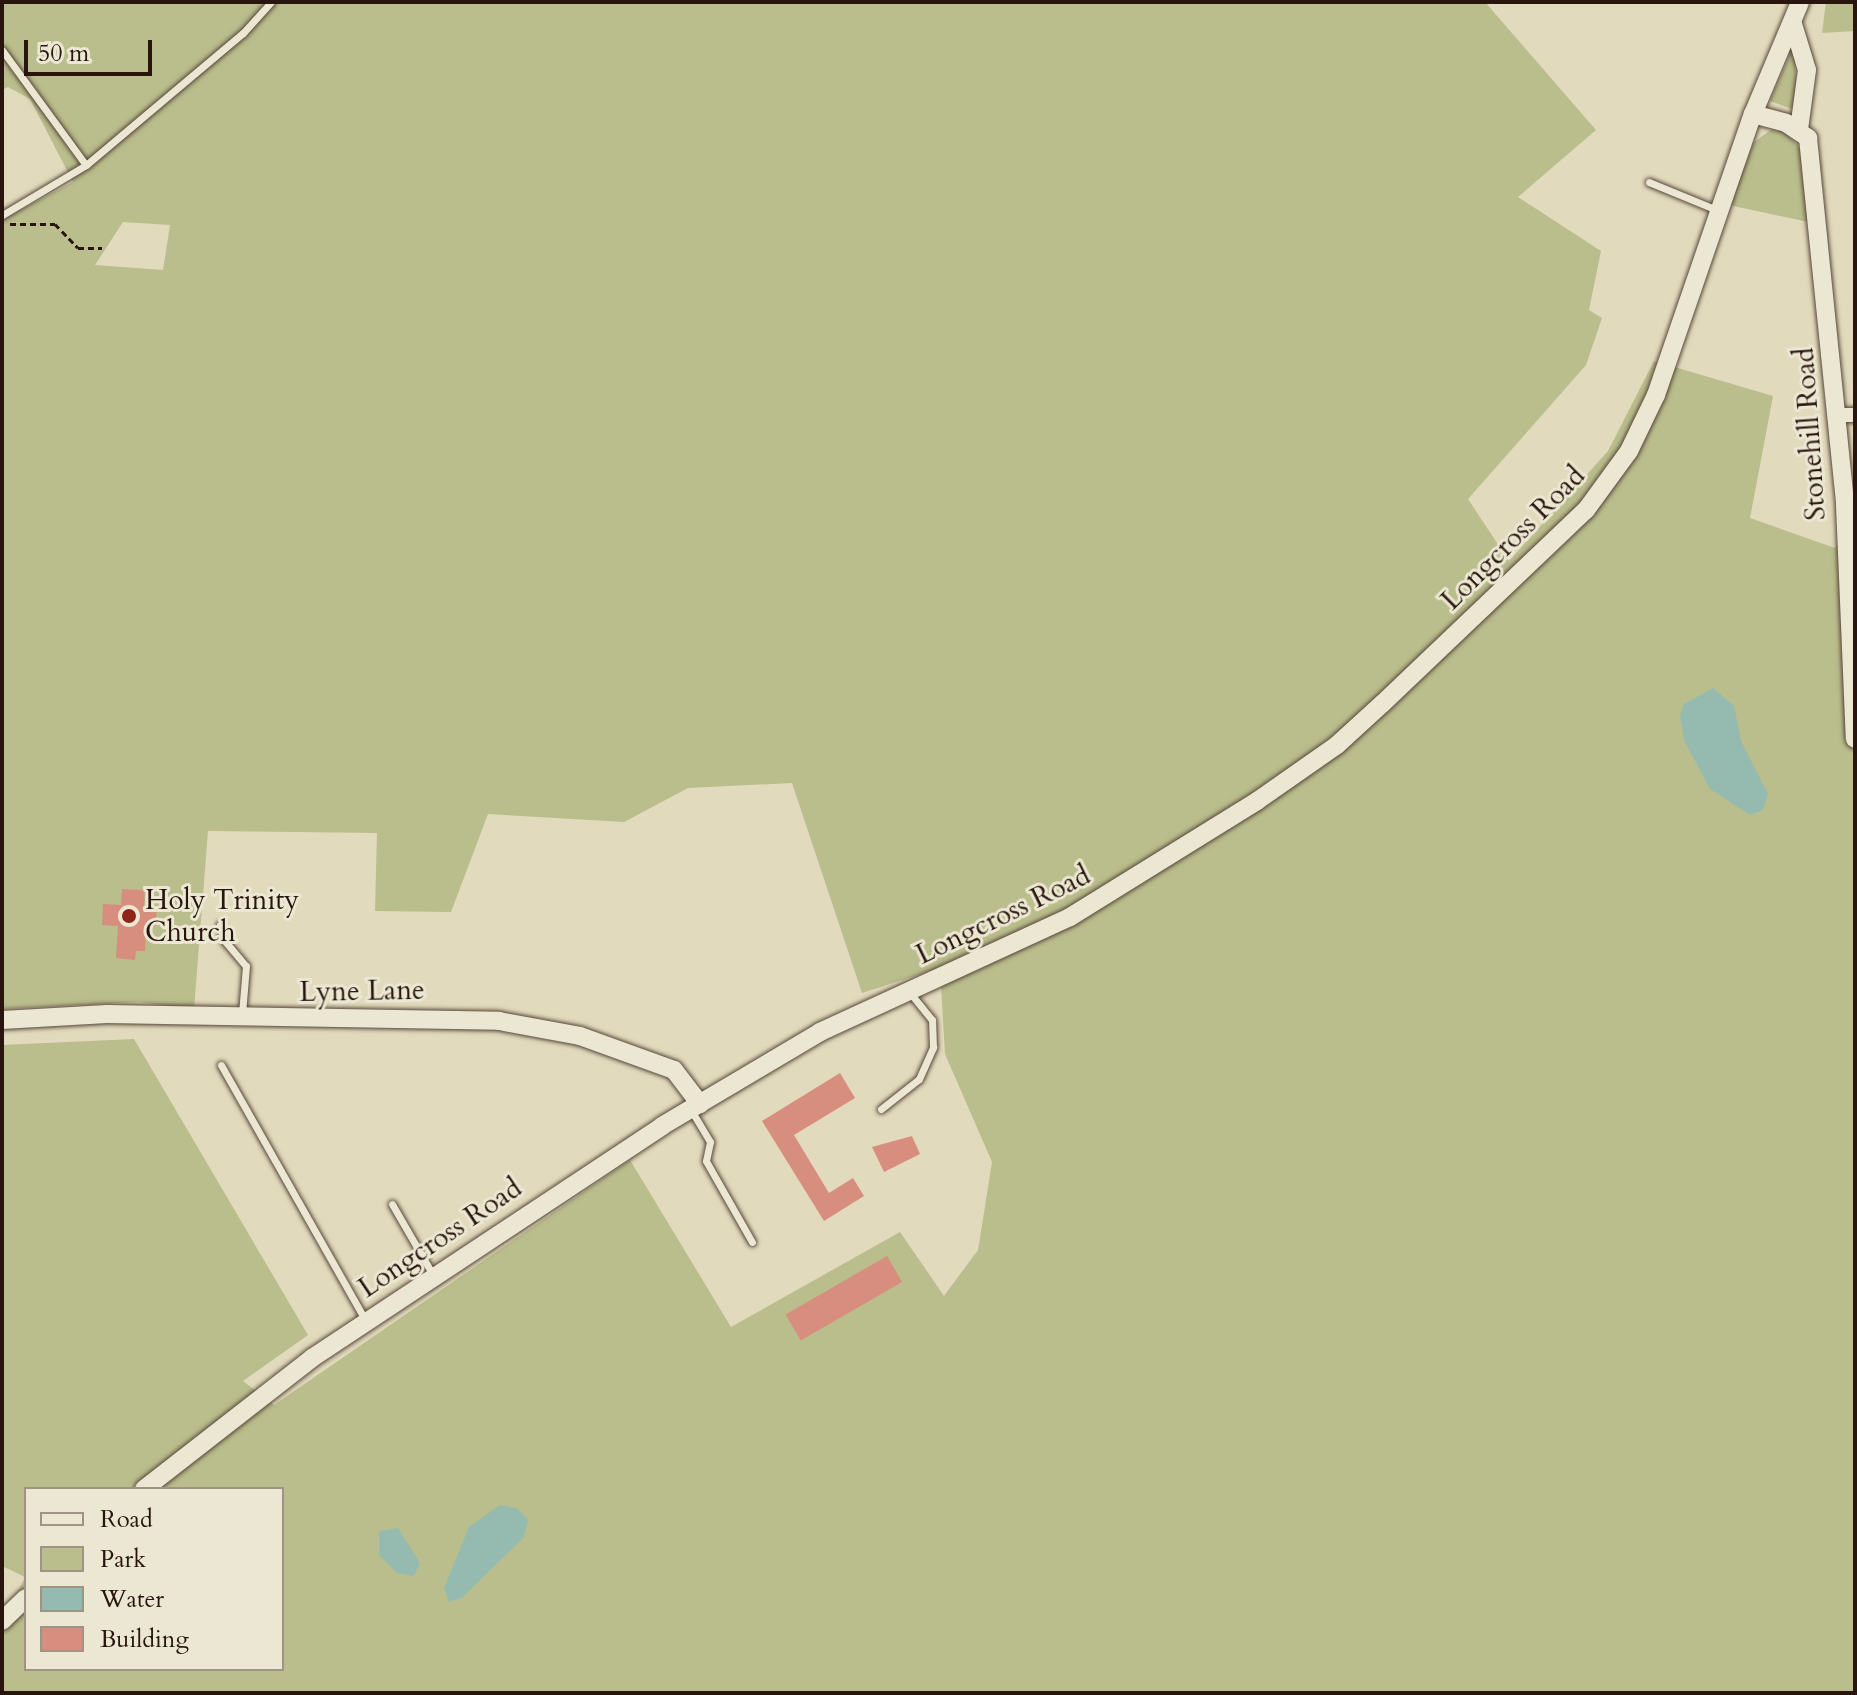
<!DOCTYPE html>
<style>
body{margin:0}
#map{position:relative;width:1857px;height:1695px;overflow:hidden;background:#e2dabc;font-family:Cardo,serif}
div>[style]{position:absolute}
.green>*{inset:0;background:#babd8c}
.water>*{inset:0;background:#95bbb1}
.building>*{inset:0;background:#d78e7e;transform-origin:0 0}
.path>*{height:3px;margin-top:-1.5px;transform-origin:0;background:repeating-linear-gradient(90deg,#28160e 0 6px,transparent 0 10px)}
.roads{filter:drop-shadow(0 0 2px #56473a) drop-shadow(0 0 2px #56473a)}
.lane>*{height:7px;margin:-3.5px;padding:0 3.5px;transform-origin:3.5px;border-radius:3.5px;background:#ece7d3}
.street>*{height:14px;margin:-7px;padding:0 7px;transform-origin:7px;border-radius:7px;background:#ece7d3}
.secondary>*{height:18px;margin:-9px;padding:0 9px;transform-origin:9px;border-radius:9px;background:#ece7d3}
.dots>*{width:22px;height:22px;translate:-50% -50%;box-sizing:border-box;border:4px solid #ece7d3;border-radius:50%}
span{translate:-50% -50%;white-space:nowrap;text-align:center;line-height:1.15;-webkit-text-stroke:6px #ece7d3;paint-order:stroke}
.street-label{font-size:28px;color:#28160e}
.poi-label{font-size:28px;color:#28160e}
.left{translate:0 -50%;text-align:left}
.frame{position:absolute;inset:0;border:4px solid #28160e;pointer-events:none}
.legend{position:absolute;left:24px;top:1487px;width:260px;height:184px;box-sizing:border-box;background:#ece7d3;border:2px solid #9e9384;margin:0;padding:10px 14px;list-style:none;font-size:24px;color:#28160e}
.legend li{display:flex;align-items:center;gap:16px;height:40px}
.legend b{width:40px;border:2px solid #9e9384}
.scale{position:absolute;left:24px;top:40px;width:128px;height:36px;box-sizing:border-box;border:4px solid #28160e;border-top:0;padding-left:10px;font-size:24px;line-height:28px;white-space:nowrap;color:#28160e;-webkit-text-stroke:6px #ece7d3;paint-order:stroke}
</style>
<div id="map">
<div class="green">
<div style="clip-path:polygon(evenodd,2px 2px,1485px 2px,1596px 130px,1518px 197px,1601px 251px,1589px 310px,1602px 318px,1586px 365px,1468px 499px,1509px 561px,1608px 451px,1654px 361px,1773px 396px,1750px 518px,1835px 548px,1855px 514px,1855px 1693px,2px 1693px,2px 1624px,25px 1577px,2px 1566px,2px 1045px,134px 1039px,308px 1335px,243px 1381px,274px 1405px,630px 1160px,731px 1327px,900px 1232px,944px 1296px,978px 1250px,992px 1162px,945px 1054px,940px 968px,862px 993px,792px 783px,688px 788px,624px 822px,488px 814px,451px 912px,375px 911px,377px 833px,208px 831px,194px 1009px,139px 1002px,2px 1009px,2px 220px,73px 182px,30px 99px,8px 87px,2px 90px,2px 2px,123px 222px,170px 225px,163px 270px,95px 265px,123px 222px,2px 2px,26px 1489px,282px 1489px,282px 1669px,26px 1669px,26px 1489px)"></div>
<div style="clip-path:polygon(1826px 2px,1855px 2px,1855px 31px,1822px 33px)"></div>
<div style="clip-path:polygon(1794px 45px,1796px 83px,1795px 110px,1770px 101px)"></div>
<div style="clip-path:polygon(1771px 130px,1785px 131px,1802px 151px,1808px 222px,1729px 205px,1754px 142px)"></div>
</div>
<div class="water">
<div style="clip-path:polygon(1713px 688px,1734px 706px,1741px 741px,1768px 794px,1763px 810px,1750px 815px,1710px 789px,1684px 740px,1680px 715px,1684px 704px)"></div>
<div style="clip-path:polygon(500px 1505px,517px 1508px,528px 1520px,524px 1537px,462px 1598px,449px 1602px,444px 1588px,469px 1527px)"></div>
<div style="clip-path:polygon(398px 1528px,420px 1563px,414px 1576px,397px 1573px,379px 1555px,379px 1531px)"></div>
</div>
<div class="building">
<div style="clip-path:polygon(122px 889px,145px 890px,144px 906px,157px 907px,155px 927px,146px 926px,145px 951px,136px 951px,135px 960px,116px 958px,118px 926px,102px 925px,103px 904px,121px 905px)"></div>
<div style="clip-path:polygon(840px 1073px,855px 1098px,794px 1135px,829px 1193px,853px 1178px,864px 1196px,824px 1221px,762px 1121px)"></div>
<div style="clip-path:polygon(912px 1136px,920px 1154px,884px 1172px,872px 1147px)"></div>
<div style="left:887px;top:1256px;width:30px;height:117px;rotate:60deg"></div>
</div>
<div class="path">
<div style="left:10px;top:224px;width:45px"></div>
<div style="left:55px;top:224px;width:33px;rotate:46deg"></div>
<div style="left:78px;top:248px;width:24px"></div>
</div>
<div class="roads">
<div class="lane">
<div style="left:2px;top:50px;width:142px;rotate:53.9deg"></div>
<div style="left:86px;top:165px;width:98px;rotate:149.2deg"></div>
<div style="left:86px;top:165px;width:205px;rotate:-40.1deg"></div>
<div style="left:243px;top:33px;width:42px;rotate:-47.9deg"></div>
<div style="left:1649px;top:182px;width:74px;rotate:22.4deg"></div>
<div style="left:220px;top:925px;width:16px;rotate:75deg"></div>
<div style="left:224px;top:940px;width:34px;rotate:50deg"></div>
<div style="left:246px;top:966px;width:48px;rotate:94.8deg"></div>
<div style="left:221px;top:1065px;width:294px;rotate:60.5deg"></div>
<div style="left:881px;top:1109px;width:48px;rotate:-38.3deg"></div>
<div style="left:919px;top:1079px;width:35px;rotate:-66deg"></div>
<div style="left:933px;top:1047px;width:27px;rotate:-92deg"></div>
<div style="left:932px;top:1020px;width:33px;rotate:-129deg"></div>
<div style="left:691px;top:1110px;width:37px;rotate:59deg"></div>
<div style="left:710px;top:1142px;width:19px;rotate:102deg"></div>
<div style="left:706px;top:1161px;width:93px;rotate:60.4deg"></div>
<div style="left:392px;top:1204px;width:82px;rotate:60deg"></div>
</div>
<div class="street">
<div style="left:1837px;top:415px;width:18px"></div>
</div>
<div class="secondary">
<div style="left:1793px;top:24px;width:48px;rotate:73.1deg"></div>
<div style="left:1807px;top:70px;width:60px;rotate:97.7deg"></div>
<div style="left:1753px;top:114px;width:34px;rotate:15deg"></div>
<div style="left:1786px;top:123px;width:27px;rotate:34deg"></div>
<div style="left:1808px;top:138px;width:369px;rotate:84.2deg"></div>
<div style="left:1845px;top:505px;width:234px;rotate:87.6deg"></div>
<div style="left:2px;top:1020px;width:105px;rotate:-3.3deg"></div>
<div style="left:107px;top:1014px;width:392px;rotate:1deg"></div>
<div style="left:499px;top:1021px;width:82px;rotate:10.5deg"></div>
<div style="left:580px;top:1036px;width:100px;rotate:19.9deg"></div>
<div style="left:674px;top:1070px;width:43px;rotate:52.6deg"></div>
<div style="left:144px;top:1489px;width:213px;rotate:-37.9deg"></div>
<div style="left:312px;top:1358px;width:420px;rotate:-33.5deg"></div>
<div style="left:662px;top:1126px;width:184px;rotate:-30.7deg"></div>
<div style="left:820px;top:1032px;width:275px;rotate:-24.7deg"></div>
<div style="left:1070px;top:917px;width:220px;rotate:-31.8deg"></div>
<div style="left:1257px;top:801px;width:98px;rotate:-35deg"></div>
<div style="left:1337px;top:745px;width:62px;rotate:-42.4deg"></div>
<div style="left:1383px;top:703px;width:280px;rotate:-43.6deg"></div>
<div style="left:1586px;top:510px;width:73px;rotate:-53.9deg"></div>
<div style="left:1629px;top:451px;width:62px;rotate:-64.3deg"></div>
<div style="left:1656px;top:395px;width:297px;rotate:-71deg"></div>
<div style="left:1753px;top:114px;width:121px;rotate:-67.2deg"></div>
<div style="left:2px;top:1621px;width:33px;rotate:-44deg"></div>
</div>
</div>
<div class="dots">
<div style="left:129px;top:916px;background:#8f2418"></div>
</div>
<div class="street-label">
<span style="left:1810px;top:434px;rotate:-94deg">Stonehill Road</span>
<span style="left:1513px;top:538px;rotate:-45deg">Longcross Road</span>
<span style="left:1003px;top:915px;rotate:-26deg">Longcross Road</span>
<span style="left:362px;top:991px;rotate:-1deg">Lyne Lane</span>
<span style="left:440px;top:1238px;rotate:-34deg">Longcross Road</span>
</div>
<div class="poi-label">
<span class="left" style="left:145px;top:916px">Holy Trinity<br>Church</span>
</div>
<div class="frame"></div>
<ul class="legend">
<li><b style="height:10px;background:#ece7d3"></b>Road</li>
<li><b style="height:22px;background:#babd8c"></b>Park</li>
<li><b style="height:22px;background:#95bbb1"></b>Water</li>
<li><b style="height:22px;background:#d78e7e"></b>Building</li>
</ul>
<div class="scale">50 m</div>
</div>
